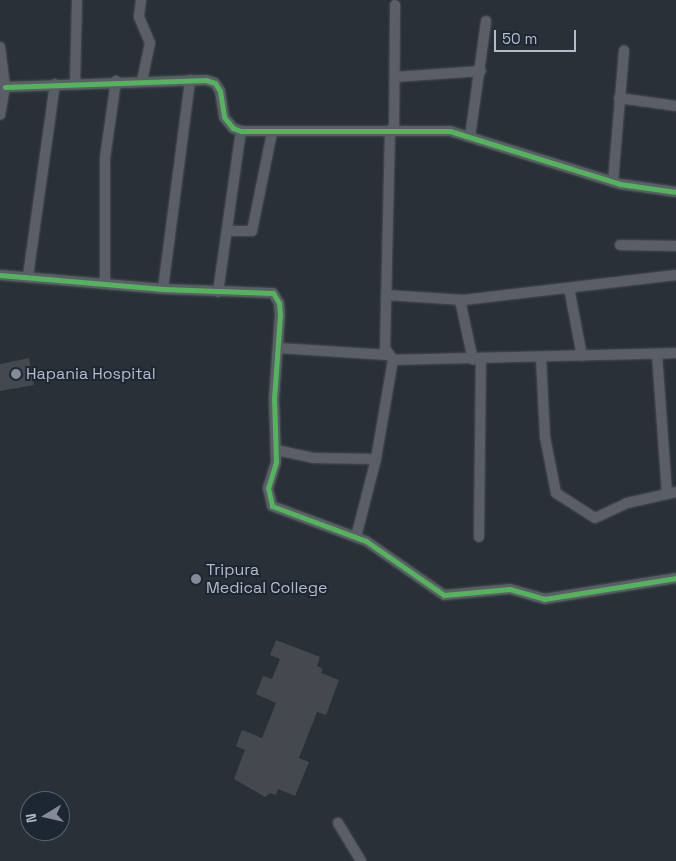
<!DOCTYPE html>
<style>
body{margin:0}
#map{position:relative;width:676px;height:861px;overflow:hidden;background:#2a3038;font-family:"Space Grotesk",sans-serif}
div>[style]{position:absolute}
.building>*{inset:0;background:#444950}
.roads{filter:drop-shadow(0 0 1px #484c53) drop-shadow(0 0 1px #484c53)}
.street>*{height:10px;margin:-5px;padding:0 5px;transform-origin:5px;border-radius:5px;background:#5a5e66}
.cycleway>*{height:5px;margin:-2.5px;padding:0 2.5px;transform-origin:2.5px;border-radius:2.5px;background:#56b35d}
.dots>*{width:14px;height:14px;translate:-50% -50%;box-sizing:border-box;border:2px solid #1d2633;border-radius:50%}
span{translate:-50% -50%;white-space:nowrap;text-align:center;line-height:1.15;-webkit-text-stroke:4px #1d2633;paint-order:stroke}
.poi-label{font-size:16px;color:#b4bcc9}
.left{translate:0 -50%;text-align:left}
.north{position:absolute;left:20px;top:791px;width:50px;height:50px;box-sizing:border-box;background:#1d2633;border:1px solid #59626f;border-radius:50%;rotate:261deg;font-size:14px;font-weight:700;line-height:20px;text-align:center;color:#b4bcc9}
.north::after{content:'';display:block;margin:auto;width:18px;height:22px;background:#848b96;clip-path:polygon(50% 0,100% 100%,50% 72%,0 100%)}
.scale{position:absolute;left:494px;top:30px;width:82px;height:22px;box-sizing:border-box;border:2px solid #b4bcc9;border-top:0;padding-left:6px;font-size:15px;line-height:18px;white-space:nowrap;color:#b4bcc9;-webkit-text-stroke:4px #1d2633;paint-order:stroke}
</style>
<div id="map">
<div class="building">
<div style="clip-path:polygon(29px 358px,34px 385px,0 391px,0 364px)"></div>
<div style="clip-path:polygon(276px 640px,320px 657px,317px 666px,323px 669px,321px 673px,339px 680px,326px 715px,317px 712px,299px 758px,309px 762px,295px 796px,278px 789px,276px 795px,270px 793px,265px 797px,234px 779px,245px 750px,236px 746px,242px 730px,262px 738px,276px 703px,256px 694px,263px 676px,272px 679px,280px 659px,270px 655px)"></div>
</div>
<div class="roads">
<div class="street">
<div style="left:141px;top:0;width:17px;rotate:97deg"></div>
<div style="left:139px;top:17px;width:28px;rotate:67deg"></div>
<div style="left:150px;top:43px;width:38px;rotate:102deg"></div>
<div style="left:0;top:47px;width:40px;rotate:82.9deg"></div>
<div style="left:5px;top:87px;width:28px;rotate:100deg"></div>
<div style="left:395px;top:77px;width:86px;rotate:-4deg"></div>
<div style="left:75px;top:83px;width:83px;rotate:-88.6deg"></div>
<div style="left:5px;top:87px;width:201px;rotate:-2deg"></div>
<div style="left:206px;top:80px;width:9px;rotate:18deg"></div>
<div style="left:215px;top:83px;width:9px;rotate:58deg"></div>
<div style="left:220px;top:91px;width:26px;rotate:81deg"></div>
<div style="left:224px;top:117px;width:14px;rotate:51deg"></div>
<div style="left:233px;top:128px;width:9px;rotate:21deg"></div>
<div style="left:241px;top:131px;width:209px"></div>
<div style="left:450px;top:131px;width:178px;rotate:17.3deg"></div>
<div style="left:620px;top:184px;width:57px;rotate:8.1deg"></div>
<div style="left:619px;top:98px;width:58px;rotate:8deg"></div>
<div style="left:390px;top:130px;width:218px;rotate:91.3deg"></div>
<div style="left:385px;top:348px;width:14px;rotate:56deg"></div>
<div style="left:393px;top:360px;width:283px;rotate:-1.4deg"></div>
<div style="left:394px;top:130px;width:125px;rotate:-89.5deg"></div>
<div style="left:470px;top:137px;width:117px;rotate:-82.1deg"></div>
<div style="left:613px;top:182px;width:132px;rotate:-85.2deg"></div>
<div style="left:228px;top:231px;width:24px"></div>
<div style="left:252px;top:231px;width:100px;rotate:-78.5deg"></div>
<div style="left:620px;top:245px;width:56px;rotate:1deg"></div>
<div style="left:0;top:275px;width:164px;rotate:4.9deg"></div>
<div style="left:163px;top:289px;width:110px;rotate:2.1deg"></div>
<div style="left:273px;top:293px;width:12px;rotate:59deg"></div>
<div style="left:279px;top:303px;width:12px;rotate:85deg"></div>
<div style="left:280px;top:315px;width:83px;rotate:94.1deg"></div>
<div style="left:274px;top:398px;width:64px;rotate:88.2deg"></div>
<div style="left:276px;top:462px;width:27px;rotate:107deg"></div>
<div style="left:268px;top:488px;width:18px;rotate:77deg"></div>
<div style="left:272px;top:506px;width:100px;rotate:20.4deg"></div>
<div style="left:366px;top:541px;width:95px;rotate:34.7deg"></div>
<div style="left:444px;top:595px;width:66px;rotate:-5.2deg"></div>
<div style="left:510px;top:589px;width:35px;rotate:16deg"></div>
<div style="left:544px;top:599px;width:134px;rotate:-9deg"></div>
<div style="left:28px;top:276px;width:194px;rotate:-82deg"></div>
<div style="left:105px;top:284px;width:126px;rotate:-90deg"></div>
<div style="left:105px;top:158px;width:78px;rotate:-81.9deg"></div>
<div style="left:569px;top:288px;width:69px;rotate:79.2deg"></div>
<div style="left:163px;top:289px;width:211px;rotate:-82.6deg"></div>
<div style="left:218px;top:292px;width:163px;rotate:-81.9deg"></div>
<div style="left:386px;top:295px;width:78px;rotate:3.7deg"></div>
<div style="left:464px;top:300px;width:213px;rotate:-6.7deg"></div>
<div style="left:460px;top:300px;width:61px;rotate:77.8deg"></div>
<div style="left:279px;top:348px;width:108px;rotate:3.7deg"></div>
<div style="left:657px;top:354px;width:140px;rotate:85.9deg"></div>
<div style="left:541px;top:358px;width:79px;rotate:87.1deg"></div>
<div style="left:545px;top:437px;width:57px;rotate:78.9deg"></div>
<div style="left:556px;top:493px;width:46px;rotate:32.7deg"></div>
<div style="left:595px;top:518px;width:35px;rotate:-25deg"></div>
<div style="left:627px;top:503px;width:50px;rotate:-12.7deg"></div>
<div style="left:276px;top:450px;width:38px;rotate:12deg"></div>
<div style="left:313px;top:458px;width:63px;rotate:0.9deg"></div>
<div style="left:356px;top:537px;width:81px;rotate:-75.6deg"></div>
<div style="left:376px;top:459px;width:100px;rotate:-80.3deg"></div>
<div style="left:479px;top:537px;width:178px;rotate:-89.4deg"></div>
<div style="left:338px;top:823px;width:44px;rotate:58.8deg"></div>
</div>
</div>
<div class="cycleway">
<div style="left:5px;top:87px;width:201px;rotate:-2deg"></div>
<div style="left:206px;top:80px;width:9px;rotate:18deg"></div>
<div style="left:215px;top:83px;width:9px;rotate:58deg"></div>
<div style="left:220px;top:91px;width:26px;rotate:81deg"></div>
<div style="left:224px;top:117px;width:14px;rotate:51deg"></div>
<div style="left:233px;top:128px;width:9px;rotate:21deg"></div>
<div style="left:241px;top:131px;width:209px"></div>
<div style="left:450px;top:131px;width:178px;rotate:17.3deg"></div>
<div style="left:620px;top:184px;width:57px;rotate:8.1deg"></div>
<div style="left:0;top:275px;width:164px;rotate:4.9deg"></div>
<div style="left:163px;top:289px;width:110px;rotate:2.1deg"></div>
<div style="left:273px;top:293px;width:12px;rotate:59deg"></div>
<div style="left:279px;top:303px;width:12px;rotate:85deg"></div>
<div style="left:280px;top:315px;width:83px;rotate:94.1deg"></div>
<div style="left:274px;top:398px;width:64px;rotate:88.2deg"></div>
<div style="left:276px;top:462px;width:27px;rotate:107deg"></div>
<div style="left:268px;top:488px;width:18px;rotate:77deg"></div>
<div style="left:272px;top:506px;width:100px;rotate:20.4deg"></div>
<div style="left:366px;top:541px;width:95px;rotate:34.7deg"></div>
<div style="left:444px;top:595px;width:66px;rotate:-5.2deg"></div>
<div style="left:510px;top:589px;width:35px;rotate:16deg"></div>
<div style="left:544px;top:599px;width:134px;rotate:-9deg"></div>
</div>
<div class="dots">
<div style="left:16px;top:374px;background:#848b96"></div>
<div style="left:196px;top:579px;background:#848b96"></div>
</div>
<div class="poi-label">
<span class="left" style="left:26px;top:374px">Hapania Hospital</span>
<span class="left" style="left:206px;top:579px">Tripura<br>Medical College</span>
</div>
<div class="north">N</div>
<div class="scale">50 m</div>
</div>
